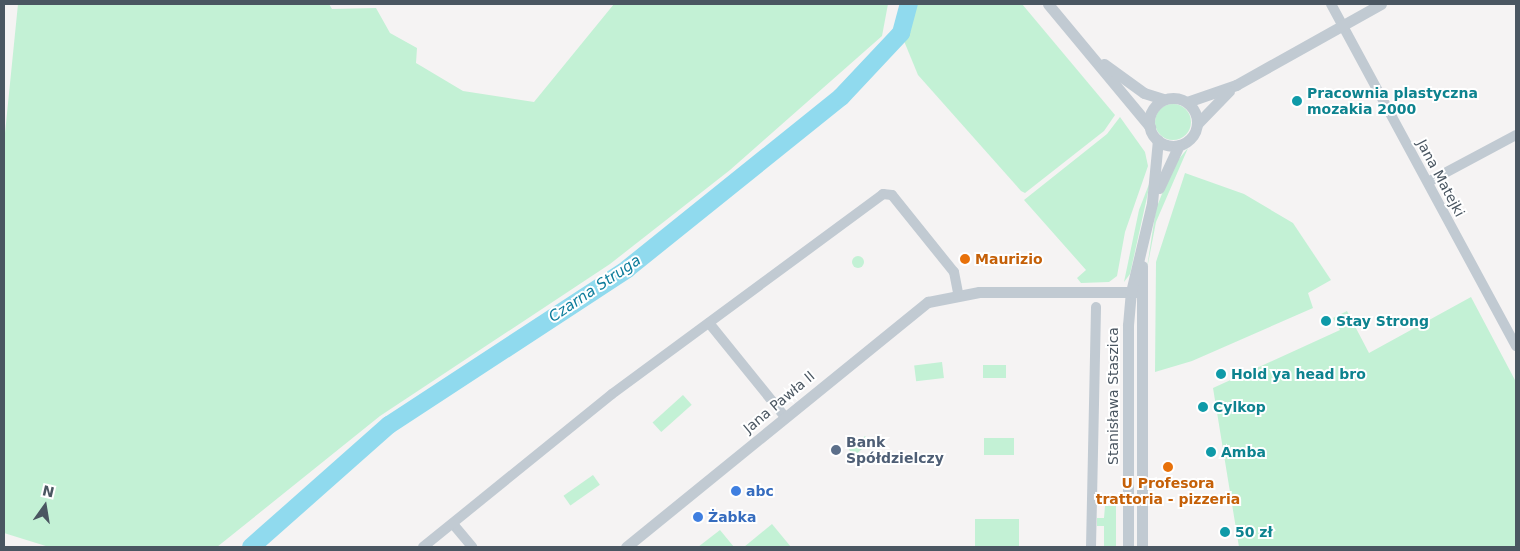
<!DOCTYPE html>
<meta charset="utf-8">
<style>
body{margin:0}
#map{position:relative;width:1520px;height:551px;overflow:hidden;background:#f5f3f3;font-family:"DejaVu Sans",sans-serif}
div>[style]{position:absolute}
.green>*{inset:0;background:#c3f1d5;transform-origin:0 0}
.round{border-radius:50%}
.river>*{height:18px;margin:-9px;padding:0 9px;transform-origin:9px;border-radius:9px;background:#90daee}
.minor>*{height:10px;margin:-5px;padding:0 5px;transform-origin:5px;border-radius:5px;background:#c1cad2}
.tertiary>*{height:11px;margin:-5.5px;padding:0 5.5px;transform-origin:5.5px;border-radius:5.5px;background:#c1cad2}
.tertiary>.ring{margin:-5.5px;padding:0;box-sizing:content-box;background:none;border:11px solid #c1cad2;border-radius:50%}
.dots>*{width:14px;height:14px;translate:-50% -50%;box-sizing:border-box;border:2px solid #fff;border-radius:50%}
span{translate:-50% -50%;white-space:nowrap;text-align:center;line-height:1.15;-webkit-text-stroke:4px #fff;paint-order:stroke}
.culture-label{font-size:14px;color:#0d838f;font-weight:700}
.left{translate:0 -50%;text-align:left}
.street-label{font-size:14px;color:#4a5661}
.food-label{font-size:14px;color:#c56008;font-weight:700}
.service-label{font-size:14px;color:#4e5e75;font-weight:700}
.shop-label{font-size:14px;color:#366cbe;font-weight:700}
.water-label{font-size:15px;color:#0c7c9b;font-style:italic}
.frame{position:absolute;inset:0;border:5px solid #4a5661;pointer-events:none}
.north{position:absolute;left:20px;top:481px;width:50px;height:50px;-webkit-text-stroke:4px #fff;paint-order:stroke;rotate:13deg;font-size:14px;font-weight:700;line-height:20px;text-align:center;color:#4a5661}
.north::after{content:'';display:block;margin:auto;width:18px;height:22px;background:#4a5661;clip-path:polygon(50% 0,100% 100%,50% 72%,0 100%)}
</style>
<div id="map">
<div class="green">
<div style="clip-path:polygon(18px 4px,329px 4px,332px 9px,376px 8px,390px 33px,417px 48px,416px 63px,463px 91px,534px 102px,614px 4px,888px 4px,882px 36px,730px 170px,610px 264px,380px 416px,217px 547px,49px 547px,4px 533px,4px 143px)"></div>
<div style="clip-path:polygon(914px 4px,1022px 4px,1115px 115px,1104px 131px,1025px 193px,1021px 191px,918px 75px,904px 41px)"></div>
<div class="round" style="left:1155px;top:104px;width:36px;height:36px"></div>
<div style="clip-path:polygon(1120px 117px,1145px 152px,1148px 166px,1125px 232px,1117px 276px,1109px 282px,1081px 283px,1077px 278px,1086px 270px,1024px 200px,1107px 134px)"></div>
<div style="clip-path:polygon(1188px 148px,1156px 222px,1146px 274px,1156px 209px,1173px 166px)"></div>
<div style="clip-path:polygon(1185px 173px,1244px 194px,1293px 223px,1331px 280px,1308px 293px,1313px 308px,1192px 361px,1155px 372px,1156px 262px)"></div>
<div style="clip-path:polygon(1151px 179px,1130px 274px,1124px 282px,1139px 210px)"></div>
<div class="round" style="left:852px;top:256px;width:12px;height:12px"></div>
<div style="clip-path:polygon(1471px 297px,1516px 382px,1516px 547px,1239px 547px,1213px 388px,1340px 330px,1333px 318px,1347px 311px,1369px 353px)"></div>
<div style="left:942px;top:362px;width:16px;height:28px;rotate:83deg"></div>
<div style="left:983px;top:365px;width:23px;height:13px"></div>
<div style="left:683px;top:395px;width:13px;height:41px;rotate:48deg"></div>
<div style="left:865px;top:436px;width:8px;height:21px;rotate:50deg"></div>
<div style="left:1014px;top:438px;width:17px;height:30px;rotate:90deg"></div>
<div style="left:593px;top:475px;width:12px;height:36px;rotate:55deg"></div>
<div style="clip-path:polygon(1105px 506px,1116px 506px,1116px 547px,1104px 547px,1104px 526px,1097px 526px,1097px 518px,1104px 518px)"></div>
<div style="left:975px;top:519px;width:44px;height:28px"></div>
<div style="clip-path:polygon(772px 524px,791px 547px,744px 547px)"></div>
<div style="clip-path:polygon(720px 530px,734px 547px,698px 547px)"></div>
</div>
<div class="river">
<div style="left:251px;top:547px;width:184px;rotate:-41.5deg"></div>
<div style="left:389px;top:425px;width:285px;rotate:-33.2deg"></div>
<div style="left:627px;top:269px;width:275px;rotate:-38.8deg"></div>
<div style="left:841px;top:97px;width:88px;rotate:-46.8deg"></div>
<div style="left:901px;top:33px;width:30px;rotate:-75deg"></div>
</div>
<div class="minor">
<div style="left:1331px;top:4px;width:389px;rotate:61.6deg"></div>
<div style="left:1428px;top:182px;width:100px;rotate:-28.1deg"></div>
<div style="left:709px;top:323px;width:121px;rotate:51deg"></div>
<div style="left:453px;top:524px;width:30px;rotate:50deg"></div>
<div style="left:423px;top:547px;width:243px;rotate:-39deg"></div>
<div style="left:612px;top:394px;width:337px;rotate:-36.4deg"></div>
<div style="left:883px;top:194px;width:9px;rotate:6deg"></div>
<div style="left:892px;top:195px;width:99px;rotate:51.2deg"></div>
<div style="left:954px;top:272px;width:21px;rotate:79deg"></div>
<div style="left:1091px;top:547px;width:240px;rotate:-88.8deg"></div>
</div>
<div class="tertiary">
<div style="left:1048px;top:4px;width:160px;rotate:50.3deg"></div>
<div style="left:1104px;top:64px;width:49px;rotate:35.9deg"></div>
<div style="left:1144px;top:93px;width:21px;rotate:17deg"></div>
<div class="ring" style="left:1149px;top:98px;width:37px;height:37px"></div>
<div style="left:1187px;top:102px;width:52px;rotate:-19.1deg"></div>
<div style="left:1236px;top:85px;width:166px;rotate:-29.2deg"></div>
<div style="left:1197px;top:124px;width:46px;rotate:-45.9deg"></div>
<div style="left:1159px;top:188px;width:47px;rotate:-65.1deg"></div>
<div style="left:1142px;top:266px;width:281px;rotate:90deg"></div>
<div style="left:626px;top:547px;width:389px;rotate:-39.1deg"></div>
<div style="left:928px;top:302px;width:52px;rotate:-11.1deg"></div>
<div style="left:979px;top:292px;width:163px"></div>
<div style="left:1128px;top:547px;width:222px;rotate:-90deg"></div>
<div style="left:1128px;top:325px;width:33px;rotate:-85deg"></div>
<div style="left:1131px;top:292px;width:91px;rotate:-76.7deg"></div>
<div style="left:1152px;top:203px;width:63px;rotate:-84.6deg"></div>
</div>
<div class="dots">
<div style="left:1297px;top:101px;background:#0f9aa8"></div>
<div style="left:965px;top:259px;background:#e8710a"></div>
<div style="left:1326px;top:321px;background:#0f9aa8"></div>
<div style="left:1221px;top:374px;background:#0f9aa8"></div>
<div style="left:1203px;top:407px;background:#0f9aa8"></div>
<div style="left:836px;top:450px;background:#5c6f8a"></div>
<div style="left:1211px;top:452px;background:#0f9aa8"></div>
<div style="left:1168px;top:467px;background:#e8710a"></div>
<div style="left:736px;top:491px;background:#3f7fe0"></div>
<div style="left:698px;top:517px;background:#3f7fe0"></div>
<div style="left:1225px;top:532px;background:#0f9aa8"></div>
</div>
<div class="culture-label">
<span class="left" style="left:1307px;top:101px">Pracownia plastyczna<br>mozakia 2000</span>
<span class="left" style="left:1336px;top:321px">Stay Strong</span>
<span class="left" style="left:1231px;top:374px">Hold ya head bro</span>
<span class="left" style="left:1213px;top:407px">Cylkop</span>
<span class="left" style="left:1221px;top:452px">Amba</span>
<span class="left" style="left:1235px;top:532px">50 zł</span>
</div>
<div class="street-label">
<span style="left:1441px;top:178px;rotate:62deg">Jana Matejki</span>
<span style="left:1113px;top:396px;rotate:-90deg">Stanisława Staszica</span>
<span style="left:779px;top:402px;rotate:-40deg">Jana Pawła II</span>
</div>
<div class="food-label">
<span class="left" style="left:975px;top:259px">Maurizio</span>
<span style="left:1168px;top:491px">U Profesora<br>trattoria - pizzeria</span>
</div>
<div class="service-label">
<span class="left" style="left:846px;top:450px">Bank<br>Spółdzielczy</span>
</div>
<div class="shop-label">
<span class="left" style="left:746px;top:491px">abc</span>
<span class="left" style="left:708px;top:517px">Żabka</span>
</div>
<div class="water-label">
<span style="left:595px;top:289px;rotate:-34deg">Czarna Struga</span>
</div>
<div class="frame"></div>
<div class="north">N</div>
</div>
